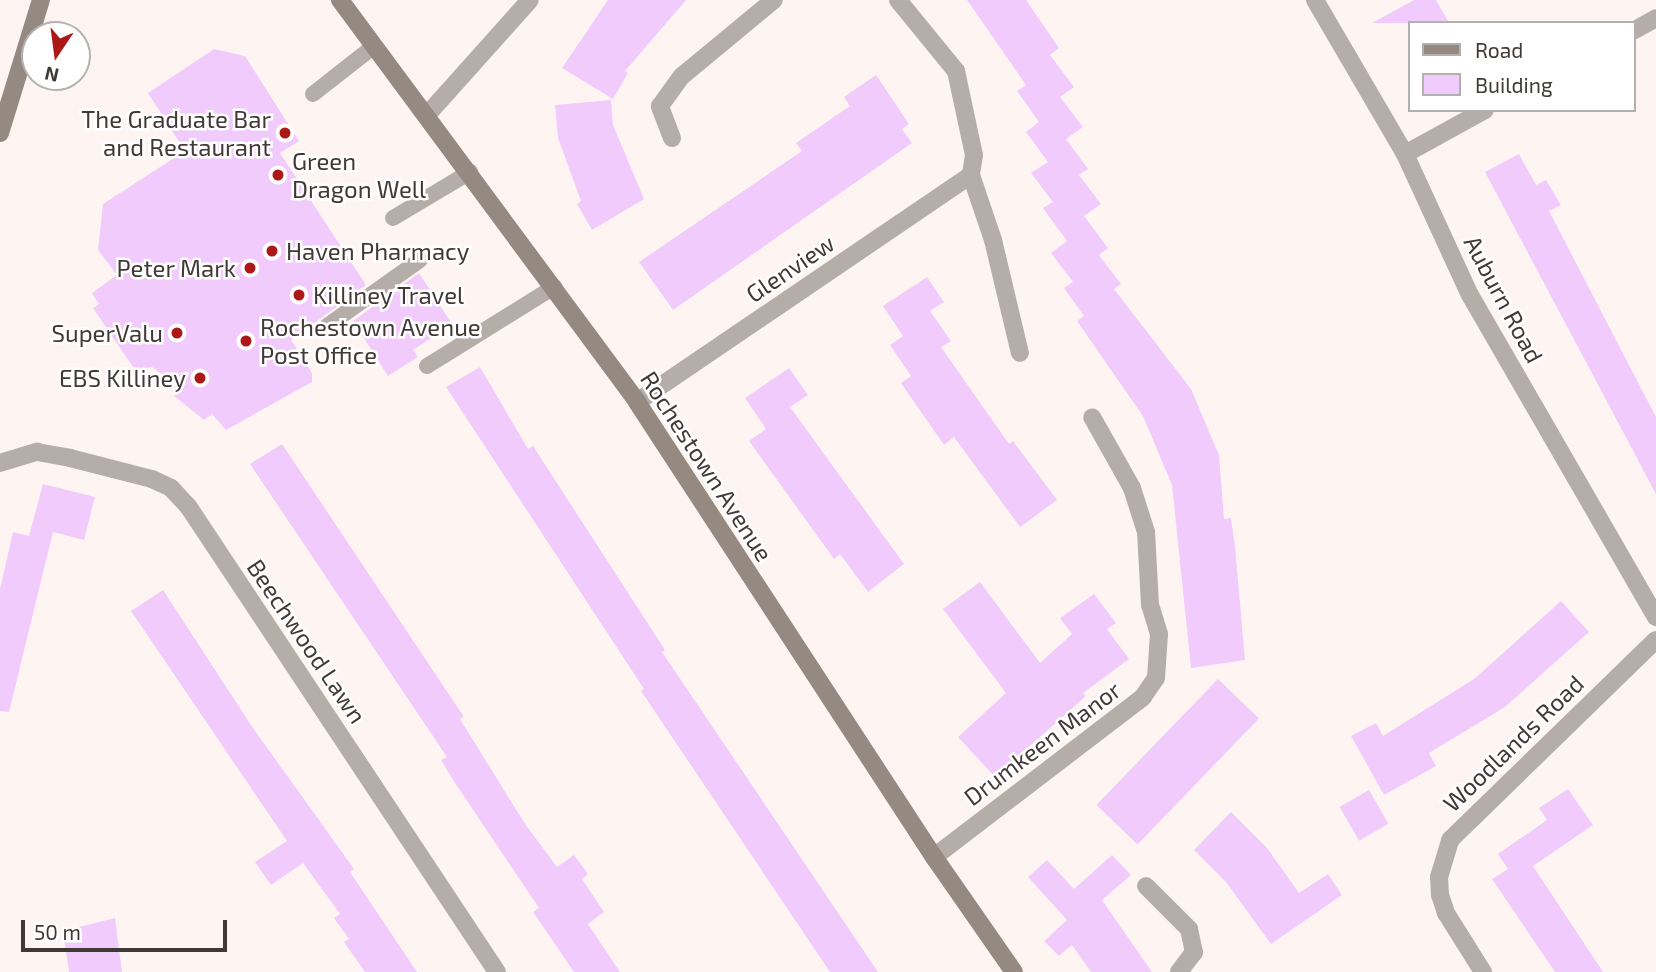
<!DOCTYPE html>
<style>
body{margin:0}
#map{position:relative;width:1656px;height:972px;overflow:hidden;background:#fef5f2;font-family:"Exo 2",sans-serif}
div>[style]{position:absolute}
.building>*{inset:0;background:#f0cbfb;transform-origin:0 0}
.lane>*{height:16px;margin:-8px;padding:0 8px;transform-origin:8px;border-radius:8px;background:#b5aea8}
.street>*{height:18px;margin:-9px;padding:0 9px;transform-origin:9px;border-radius:9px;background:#b5aea8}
.secondary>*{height:18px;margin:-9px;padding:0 9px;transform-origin:9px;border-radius:9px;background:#948a82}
.dots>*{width:19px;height:19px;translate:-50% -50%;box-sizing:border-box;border:4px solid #fff;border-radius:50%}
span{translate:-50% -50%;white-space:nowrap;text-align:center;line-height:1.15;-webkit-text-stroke:5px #fff;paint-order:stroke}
.poi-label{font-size:24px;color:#413936}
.right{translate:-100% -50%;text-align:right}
.left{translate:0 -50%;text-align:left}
.street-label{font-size:24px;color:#413936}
.legend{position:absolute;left:1408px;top:21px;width:228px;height:91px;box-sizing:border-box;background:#fff;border:2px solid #b3b0af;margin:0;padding:9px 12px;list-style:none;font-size:21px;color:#413936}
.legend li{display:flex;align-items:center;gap:14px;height:35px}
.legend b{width:35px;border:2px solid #b3b0af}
.north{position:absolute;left:21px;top:21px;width:70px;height:70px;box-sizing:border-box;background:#fff;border:2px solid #b3b0af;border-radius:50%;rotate:193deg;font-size:19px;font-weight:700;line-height:28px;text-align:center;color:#413936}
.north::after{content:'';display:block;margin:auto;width:24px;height:32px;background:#ab1817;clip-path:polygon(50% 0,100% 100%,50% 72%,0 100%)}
.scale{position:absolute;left:21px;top:920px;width:206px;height:32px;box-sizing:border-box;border:4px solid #413936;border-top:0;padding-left:9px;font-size:21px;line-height:24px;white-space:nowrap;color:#413936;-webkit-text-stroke:5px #fff;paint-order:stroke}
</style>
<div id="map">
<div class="building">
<div style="clip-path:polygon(608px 0,686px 0,625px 71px,628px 73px,613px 99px,562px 68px)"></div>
<div style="clip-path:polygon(967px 0,1026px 0,1059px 48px,1050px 55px,1074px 87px,1060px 97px,1083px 127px,1066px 139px,1088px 169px,1079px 175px,1101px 204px,1084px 216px,1108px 248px,1099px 255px,1121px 284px,1114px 289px,1191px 389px,1219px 455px,1224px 519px,1231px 518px,1235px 547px,1245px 660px,1191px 668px,1172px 485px,1143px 416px,1077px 321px,1084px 316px,1064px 288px,1073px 282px,1051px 253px,1067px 241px,1043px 208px,1053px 202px,1031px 173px,1048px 162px,1026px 132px,1039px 122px,1017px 91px,1026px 85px)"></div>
<div style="clip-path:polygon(1414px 0,1436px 0,1449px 23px,1372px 23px)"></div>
<div style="clip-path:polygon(214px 49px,245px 56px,299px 141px,280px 153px,366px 285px,291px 340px,312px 373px,312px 382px,226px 430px,212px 414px,204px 420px,174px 396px,175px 384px,152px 367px,135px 370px,93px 308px,99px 304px,92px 293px,117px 275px,98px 250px,103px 204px,185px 151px,148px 93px)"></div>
<div style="clip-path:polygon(876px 75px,909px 124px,902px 129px,912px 143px,673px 310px,639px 262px,802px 151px,796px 143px,850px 106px,844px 97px)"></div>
<div style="clip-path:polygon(611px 100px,613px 125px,644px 199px,592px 230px,577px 204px,581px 201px,558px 138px,555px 105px)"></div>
<div style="clip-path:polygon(1519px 154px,1536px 185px,1546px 180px,1561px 205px,1549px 211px,1656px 417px,1656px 494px,1485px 172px)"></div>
<div style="clip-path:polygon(419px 273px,452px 324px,413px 350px,418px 357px,388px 376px,353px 321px)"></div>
<div style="clip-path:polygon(927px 277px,944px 302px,930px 311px,951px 341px,941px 347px,1009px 444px,1013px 441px,1057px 500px,1020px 527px,954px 437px,944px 445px,901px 383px,911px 376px,890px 345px,903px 336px,883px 306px)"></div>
<div style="clip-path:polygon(480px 367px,528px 449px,533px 446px,665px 650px,662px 652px,878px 972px,830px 972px,641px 691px,644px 689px,446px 387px)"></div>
<div style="clip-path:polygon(789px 368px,808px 395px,790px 407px,904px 564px,868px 592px,840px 554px,834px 559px,749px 441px,766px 429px,745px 398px)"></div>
<div style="clip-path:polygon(282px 444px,464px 717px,460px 719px,525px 824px,557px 867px,574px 855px,588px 874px,582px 879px,604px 912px,588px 924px,620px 972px,574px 972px,533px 912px,539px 908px,455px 783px,441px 760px,447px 757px,250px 464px)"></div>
<div style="clip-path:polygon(43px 484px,95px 497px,84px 540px,53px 532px,9px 712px,0 711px,0 589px,13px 532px,29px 536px)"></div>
<div style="clip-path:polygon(980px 582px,1040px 663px,1072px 634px,1060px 618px,1094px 594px,1116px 623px,1107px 629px,1129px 659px,1083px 693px,1086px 696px,995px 777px,958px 737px,1006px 693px,943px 609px)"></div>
<div style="clip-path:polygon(163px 590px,253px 728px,354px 869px,350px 872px,417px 972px,365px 972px,344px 942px,349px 939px,334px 918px,340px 914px,303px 863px,271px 885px,255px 862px,287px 841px,131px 611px)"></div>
<div style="clip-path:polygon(1561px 601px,1589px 632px,1505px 707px,1429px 753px,1436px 766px,1384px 795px,1351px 736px,1376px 723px,1383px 736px,1474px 679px)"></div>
<div style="left:1218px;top:679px;width:57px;height:175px;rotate:44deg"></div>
<div style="clip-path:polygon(1568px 789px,1593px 825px,1533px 866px,1603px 972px,1555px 972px,1492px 879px,1508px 869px,1498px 854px,1547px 820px,1539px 808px)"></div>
<div style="left:1369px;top:790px;width:39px;height:34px;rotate:60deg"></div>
<div style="clip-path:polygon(1231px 812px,1267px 848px,1299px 893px,1328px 874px,1342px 895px,1271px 944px,1226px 882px,1194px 850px)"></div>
<div style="clip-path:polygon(1112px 855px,1131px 875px,1102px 900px,1152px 972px,1091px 972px,1072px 945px,1059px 956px,1044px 941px,1067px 920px,1028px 877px,1047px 860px,1074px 889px)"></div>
<div style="clip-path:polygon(115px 918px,122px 972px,69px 972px,63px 931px)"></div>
</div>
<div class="lane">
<div style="left:313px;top:94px;width:76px;rotate:-38.1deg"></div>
<div style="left:393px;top:218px;width:90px;rotate:-30.9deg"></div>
<div style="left:327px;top:326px;width:114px;rotate:-35.4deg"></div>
<div style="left:427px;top:366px;width:150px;rotate:-31.9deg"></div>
</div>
<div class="street">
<div style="left:898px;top:0;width:92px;rotate:50.8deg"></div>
<div style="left:956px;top:71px;width:86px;rotate:77.9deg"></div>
<div style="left:974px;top:155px;width:20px;rotate:99deg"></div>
<div style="left:971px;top:175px;width:69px;rotate:71.3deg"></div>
<div style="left:993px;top:240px;width:116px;rotate:76.6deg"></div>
<div style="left:1315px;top:0;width:178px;rotate:59.7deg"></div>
<div style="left:1405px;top:154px;width:155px;rotate:65.3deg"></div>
<div style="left:1470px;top:295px;width:372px;rotate:60deg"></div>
<div style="left:1633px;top:31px;width:26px;rotate:-29deg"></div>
<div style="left:427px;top:115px;width:154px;rotate:-48.2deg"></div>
<div style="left:672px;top:138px;width:34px;rotate:-111deg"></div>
<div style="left:660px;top:106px;width:37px;rotate:-54deg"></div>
<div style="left:682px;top:76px;width:119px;rotate:-39.6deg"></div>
<div style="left:1405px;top:154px;width:91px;rotate:-28.8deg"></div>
<div style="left:637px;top:402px;width:404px;rotate:-34.2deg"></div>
<div style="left:0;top:463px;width:39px;rotate:-17deg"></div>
<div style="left:37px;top:452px;width:34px;rotate:10deg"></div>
<div style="left:70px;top:458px;width:85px;rotate:14.4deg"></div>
<div style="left:152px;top:479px;width:21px;rotate:25deg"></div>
<div style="left:171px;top:488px;width:25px;rotate:47deg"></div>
<div style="left:188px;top:506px;width:559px;rotate:56.45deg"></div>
<div style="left:934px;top:857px;width:263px;rotate:-37.4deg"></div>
<div style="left:1143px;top:697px;width:23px;rotate:-56deg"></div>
<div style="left:1156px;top:678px;width:44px;rotate:-86.1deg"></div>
<div style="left:1159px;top:634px;width:30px;rotate:-107deg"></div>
<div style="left:1150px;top:605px;width:73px;rotate:-93.1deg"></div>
<div style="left:1146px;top:532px;width:46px;rotate:-107.7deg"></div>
<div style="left:1132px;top:488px;width:81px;rotate:-119.4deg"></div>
<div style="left:1146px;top:886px;width:61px;rotate:45deg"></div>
<div style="left:1189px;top:929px;width:24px;rotate:78deg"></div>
<div style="left:1194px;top:952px;width:25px;rotate:127deg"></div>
<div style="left:1483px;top:972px;width:70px;rotate:-122.1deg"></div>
<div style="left:1446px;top:913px;width:19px;rotate:-108deg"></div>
<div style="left:1440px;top:895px;width:18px;rotate:-93deg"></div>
<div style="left:1439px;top:877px;width:39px;rotate:-73deg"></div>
<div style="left:1450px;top:840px;width:287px;rotate:-44.2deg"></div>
</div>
<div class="secondary">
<div style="left:340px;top:0;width:500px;rotate:53.5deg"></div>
<div style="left:637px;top:402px;width:543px;rotate:56.87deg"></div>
<div style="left:934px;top:857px;width:140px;rotate:55.2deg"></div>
<div style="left:0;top:133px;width:139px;rotate:-72.9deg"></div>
</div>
<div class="dots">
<div style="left:285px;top:133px;background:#ab1817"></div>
<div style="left:278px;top:175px;background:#ab1817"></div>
<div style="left:272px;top:251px;background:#ab1817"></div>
<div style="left:250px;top:268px;background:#ab1817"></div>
<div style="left:299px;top:295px;background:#ab1817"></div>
<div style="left:177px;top:333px;background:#ab1817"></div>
<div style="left:246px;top:341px;background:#ab1817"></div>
<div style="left:200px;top:378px;background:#ab1817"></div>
</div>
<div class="poi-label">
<span class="right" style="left:271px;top:133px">The Graduate Bar<br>and Restaurant</span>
<span class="left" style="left:292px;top:175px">Green<br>Dragon Well</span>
<span class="left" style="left:286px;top:251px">Haven Pharmacy</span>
<span class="right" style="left:236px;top:268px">Peter Mark</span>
<span class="left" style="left:313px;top:295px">Killiney Travel</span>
<span class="left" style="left:260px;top:341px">Rochestown Avenue<br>Post Office</span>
<span class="right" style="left:163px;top:333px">SuperValu</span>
<span class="right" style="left:186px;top:378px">EBS Killiney</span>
</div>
<div class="street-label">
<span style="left:790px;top:268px;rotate:-34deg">Glenview</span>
<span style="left:1504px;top:299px;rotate:62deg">Auburn Road</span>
<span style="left:707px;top:466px;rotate:57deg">Rochestown Avenue</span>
<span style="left:307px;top:641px;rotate:56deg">Beechwood Lawn</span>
<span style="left:1042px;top:743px;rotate:-37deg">Drumkeen Manor</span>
<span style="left:1513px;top:743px;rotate:-44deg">Woodlands Road</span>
</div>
<ul class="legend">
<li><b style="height:9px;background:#948a82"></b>Road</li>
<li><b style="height:19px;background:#f0cbfb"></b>Building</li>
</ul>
<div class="north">N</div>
<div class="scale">50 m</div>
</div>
